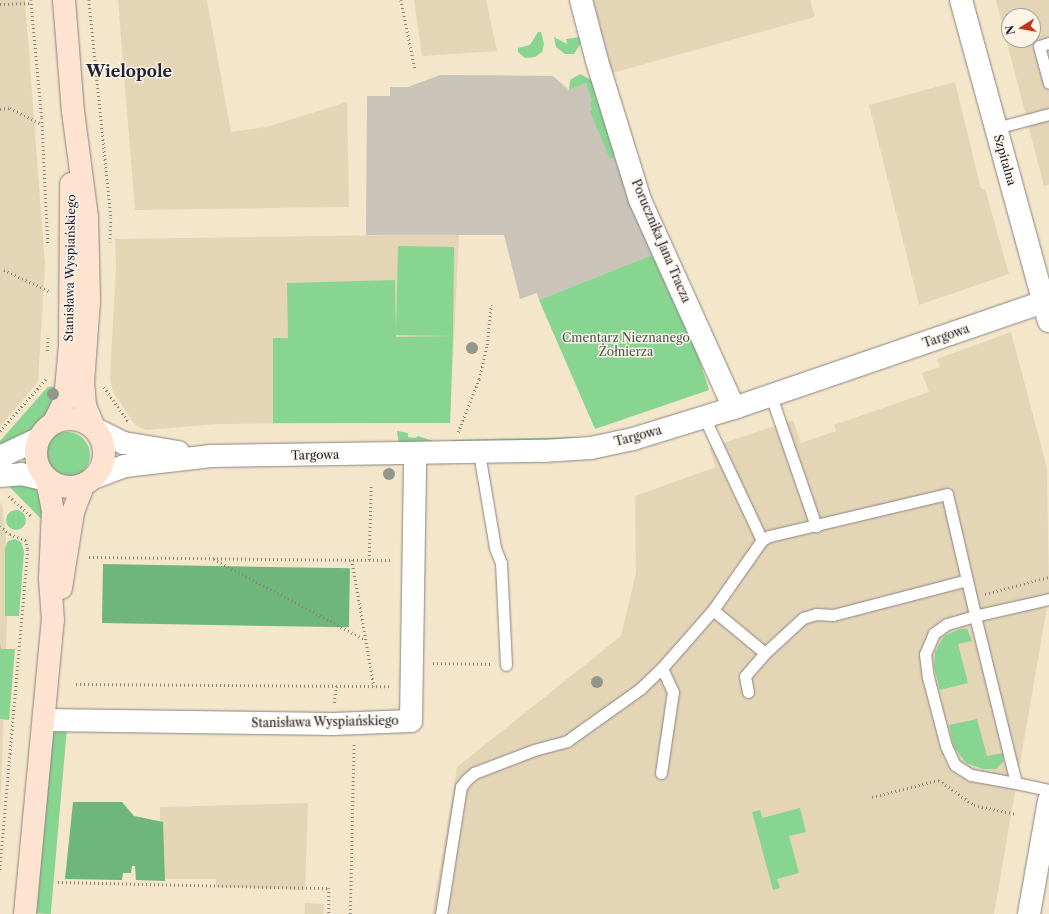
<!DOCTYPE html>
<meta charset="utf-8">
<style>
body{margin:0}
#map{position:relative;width:1049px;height:914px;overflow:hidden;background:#f3e6ca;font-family:"Libre Caslon Text",serif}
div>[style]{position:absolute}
.built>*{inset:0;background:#e4d5b7;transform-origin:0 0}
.industrial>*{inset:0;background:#c9c3b8}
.green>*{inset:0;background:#88d491;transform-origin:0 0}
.round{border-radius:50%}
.forest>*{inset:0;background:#6eb67b;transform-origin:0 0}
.path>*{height:2.5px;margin-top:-1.25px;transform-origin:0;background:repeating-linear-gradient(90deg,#8a8482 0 1px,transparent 0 4px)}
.roads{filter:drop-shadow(0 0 1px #8a8482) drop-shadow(0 0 1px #8a8482)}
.lane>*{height:11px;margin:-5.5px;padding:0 5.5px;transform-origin:5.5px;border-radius:5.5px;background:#fff}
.street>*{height:22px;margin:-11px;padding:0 11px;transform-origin:11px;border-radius:11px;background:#fff}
.secondary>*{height:22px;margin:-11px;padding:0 11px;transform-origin:11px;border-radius:11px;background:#fee3d1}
.secondary>.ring{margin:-11px;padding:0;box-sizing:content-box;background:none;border:22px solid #fee3d1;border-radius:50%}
.trees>*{width:12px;height:12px;margin:-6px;border-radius:50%;background:#91978a}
span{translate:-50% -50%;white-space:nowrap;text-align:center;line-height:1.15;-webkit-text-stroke:3px #fcf5e5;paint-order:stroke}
.street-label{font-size:12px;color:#22223b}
.park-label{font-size:12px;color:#415755}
.district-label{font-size:16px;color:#22223b;font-weight:700}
.north{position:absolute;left:1001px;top:8px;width:40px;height:40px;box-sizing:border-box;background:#fcf5e5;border:1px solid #a5a1a1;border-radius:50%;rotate:259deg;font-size:11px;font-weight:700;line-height:16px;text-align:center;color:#22223b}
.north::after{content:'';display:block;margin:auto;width:14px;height:18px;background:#c8321e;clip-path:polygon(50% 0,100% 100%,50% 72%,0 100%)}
</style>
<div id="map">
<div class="built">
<div style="clip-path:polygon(0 0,25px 0,45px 265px,38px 382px,0 427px)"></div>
<div style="clip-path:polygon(118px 0,207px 0,231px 132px,267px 127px,347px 102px,349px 207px,135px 210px)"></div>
<div style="clip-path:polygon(414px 0,486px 0,497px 51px,422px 56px)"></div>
<div style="clip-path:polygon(593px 0,810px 0,815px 17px,612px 73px)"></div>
<div style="clip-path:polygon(evenodd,996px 0,1049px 0,1049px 184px,1044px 186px,996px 0,1009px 16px,1033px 16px,1033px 40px,1009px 40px,1009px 16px)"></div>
<div style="clip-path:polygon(955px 82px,981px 189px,985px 189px,1009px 274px,919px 305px,869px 105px)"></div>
<div style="clip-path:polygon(459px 234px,450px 423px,217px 424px,146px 430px,135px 425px,113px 392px,110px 378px,116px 267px,115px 239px)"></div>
<div style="clip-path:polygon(1011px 332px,1047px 468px,1049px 595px,994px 914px,432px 914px,457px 767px,621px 636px,636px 573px,635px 496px,716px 467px,709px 448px,793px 420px,801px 443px,836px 431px,834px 425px,929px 392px,922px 373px,940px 367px,937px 359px)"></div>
<div style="clip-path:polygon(2px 503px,9px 566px,0 817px,0 504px)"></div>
<div style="clip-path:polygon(308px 803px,305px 890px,216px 887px,216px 879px,161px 879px,160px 807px)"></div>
<div style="left:305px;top:903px;width:19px;height:11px;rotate:3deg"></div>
</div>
<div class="industrial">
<div style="clip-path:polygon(440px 75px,553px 76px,569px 90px,586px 83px,652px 255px,539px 300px,537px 293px,520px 299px,504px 235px,366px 235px,367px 96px,390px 96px,390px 87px,408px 87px)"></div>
</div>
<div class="green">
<div style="clip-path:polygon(538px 32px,541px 32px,544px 44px,542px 52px,535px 57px,525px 58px,518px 52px,518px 48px,530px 45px)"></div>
<div style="clip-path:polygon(554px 37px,567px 44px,566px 39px,580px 37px,581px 43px,574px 54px,565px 54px,556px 47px)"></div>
<div style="clip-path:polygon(580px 74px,591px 80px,616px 156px,610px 159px,590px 111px,592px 110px,590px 102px,592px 101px,586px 83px,569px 90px,570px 80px)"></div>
<div style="clip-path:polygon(398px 246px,454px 247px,453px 336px,396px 335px,396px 337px,453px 336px,450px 423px,273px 423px,273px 338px,288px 338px,287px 283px,395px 280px,396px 334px)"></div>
<div style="clip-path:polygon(652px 255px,698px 355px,709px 390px,595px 429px,539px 300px)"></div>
<div style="clip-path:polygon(58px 386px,48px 414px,29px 434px,0 451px,0 441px,44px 391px,48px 387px)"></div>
<div style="clip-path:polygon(397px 431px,408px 433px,408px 437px,415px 438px,418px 436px,436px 442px,399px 444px)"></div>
<div class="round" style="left:44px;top:432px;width:46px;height:46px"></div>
<div style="clip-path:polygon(578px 437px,578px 439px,450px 443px,452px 440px)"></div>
<div style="clip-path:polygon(5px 482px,31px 486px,36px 490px,44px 504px,42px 520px)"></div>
<div class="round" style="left:6px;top:510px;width:20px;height:20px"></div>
<div style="clip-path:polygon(15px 539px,21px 542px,24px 551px,19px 616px,5px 616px,5px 549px,8px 541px)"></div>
<div style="clip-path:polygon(960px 629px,967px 629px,972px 641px,958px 644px,968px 683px,940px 690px,934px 667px,935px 652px,944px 636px)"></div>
<div style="clip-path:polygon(0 643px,1px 649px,15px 649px,9px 720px,0 719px)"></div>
<div style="clip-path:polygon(977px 719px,987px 756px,1003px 753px,1003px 762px,996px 769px,983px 769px,966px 763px,954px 747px,949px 725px)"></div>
<div style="left:67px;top:728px;width:187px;height:16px;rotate:95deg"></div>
<div style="clip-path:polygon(800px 808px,806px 832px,789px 836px,799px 873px,777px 879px,780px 888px,773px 890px,752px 812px,760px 810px,762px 818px)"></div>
</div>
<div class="forest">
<div style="left:103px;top:564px;width:247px;height:59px;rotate:1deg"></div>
<div style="clip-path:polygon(73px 802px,122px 802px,134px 816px,163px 822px,165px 881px,136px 880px,135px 866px,132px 866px,131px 873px,123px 873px,122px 880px,65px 879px)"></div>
</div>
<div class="path">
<div style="left:31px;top:0;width:119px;rotate:84.7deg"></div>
<div style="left:42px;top:118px;width:125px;rotate:87.3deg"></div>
<div style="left:89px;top:0;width:219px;rotate:84.2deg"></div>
<div style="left:111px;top:218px;width:24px;rotate:92deg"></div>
<div style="left:401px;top:0;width:70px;rotate:78.5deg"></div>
<div style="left:0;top:4px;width:31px;rotate:-2deg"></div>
<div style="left:0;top:109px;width:10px;rotate:-6deg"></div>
<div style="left:10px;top:108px;width:36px;rotate:27deg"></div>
<div style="left:4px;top:270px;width:50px;rotate:25deg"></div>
<div style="left:47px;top:351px;width:13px;rotate:-86deg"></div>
<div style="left:104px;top:387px;width:42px;rotate:54.8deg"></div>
<div style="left:0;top:431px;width:69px;rotate:-48.5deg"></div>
<div style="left:458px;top:432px;width:57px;rotate:-68.4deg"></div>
<div style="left:479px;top:379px;width:35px;rotate:-77deg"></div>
<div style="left:487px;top:345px;width:40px;rotate:-84.3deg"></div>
<div style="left:9px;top:496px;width:31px;rotate:42deg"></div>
<div style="left:0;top:526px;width:13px;rotate:39deg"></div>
<div style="left:10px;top:534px;width:17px;rotate:21deg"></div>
<div style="left:26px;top:540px;width:10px;rotate:79deg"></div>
<div style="left:28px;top:550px;width:321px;rotate:95deg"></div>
<div style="left:89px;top:557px;width:304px;rotate:0.6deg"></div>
<div style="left:214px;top:559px;width:172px;rotate:28.1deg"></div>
<div style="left:352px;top:560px;width:128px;rotate:80.1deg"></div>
<div style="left:369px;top:560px;width:74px;rotate:-88.5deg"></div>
<div style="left:985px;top:594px;width:66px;rotate:-14.9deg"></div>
<div style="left:433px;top:663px;width:58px;rotate:1deg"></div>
<div style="left:76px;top:684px;width:316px;rotate:0.4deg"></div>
<div style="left:334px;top:703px;width:17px;rotate:-83deg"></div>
<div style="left:872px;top:797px;width:69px;rotate:-14.2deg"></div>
<div style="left:939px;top:780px;width:43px;rotate:35.5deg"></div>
<div style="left:974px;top:805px;width:43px;rotate:12.1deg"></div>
<div style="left:58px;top:882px;width:271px;rotate:1.3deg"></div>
<div style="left:329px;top:888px;width:26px;rotate:90deg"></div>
<div style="left:350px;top:914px;width:171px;rotate:-88.7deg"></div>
</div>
<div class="roads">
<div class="lane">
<div style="left:1049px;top:43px;width:10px;rotate:163deg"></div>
<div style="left:1039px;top:46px;width:38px;rotate:75deg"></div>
<div style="left:996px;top:128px;width:55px;rotate:-14.8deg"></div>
<div style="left:771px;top:396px;width:138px;rotate:70.9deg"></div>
<div style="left:704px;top:417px;width:136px;rotate:64.8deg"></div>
<div style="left:479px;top:453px;width:96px;rotate:80.4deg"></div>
<div style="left:495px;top:548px;width:16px;rotate:68deg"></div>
<div style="left:501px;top:563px;width:102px;rotate:87.2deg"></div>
<div style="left:967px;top:580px;width:88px;rotate:-103.1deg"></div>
<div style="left:947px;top:494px;width:183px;rotate:166.7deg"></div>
<div style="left:769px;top:536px;width:8px;rotate:150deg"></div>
<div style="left:762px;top:540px;width:85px;rotate:125deg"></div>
<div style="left:713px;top:610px;width:67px;rotate:39.6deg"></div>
<div style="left:765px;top:653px;width:52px;rotate:-42.6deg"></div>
<div style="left:803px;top:618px;width:14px;rotate:-17deg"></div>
<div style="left:816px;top:614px;width:17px;rotate:3deg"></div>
<div style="left:833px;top:615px;width:138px;rotate:-14.6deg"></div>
<div style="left:967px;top:580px;width:37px;rotate:77deg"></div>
<div style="left:975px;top:616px;width:29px;rotate:164deg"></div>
<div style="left:947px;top:624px;width:16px;rotate:145deg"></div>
<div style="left:934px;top:633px;width:23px;rotate:113deg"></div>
<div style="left:925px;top:654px;width:23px;rotate:83deg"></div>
<div style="left:928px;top:677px;width:71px;rotate:75.4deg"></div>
<div style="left:946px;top:746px;width:21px;rotate:65deg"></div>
<div style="left:955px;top:765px;width:19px;rotate:32deg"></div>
<div style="left:971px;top:775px;width:46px;rotate:10.1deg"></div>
<div style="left:1049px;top:599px;width:76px;rotate:167.1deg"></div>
<div style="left:975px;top:616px;width:172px;rotate:76.2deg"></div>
<div style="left:1016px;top:783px;width:34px;rotate:12deg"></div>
<div style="left:748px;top:692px;width:16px;rotate:-101deg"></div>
<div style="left:745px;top:676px;width:30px;rotate:-49deg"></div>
<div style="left:661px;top:773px;width:82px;rotate:-81.6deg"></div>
<div style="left:673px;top:692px;width:26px;rotate:-115deg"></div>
<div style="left:441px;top:914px;width:129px;rotate:-81.1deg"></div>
<div style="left:461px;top:787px;width:9px;rotate:-54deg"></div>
<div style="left:466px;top:780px;width:11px;rotate:-41deg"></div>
<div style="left:474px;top:773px;width:64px;rotate:-21deg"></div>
<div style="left:534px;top:750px;width:34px;rotate:-15deg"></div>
<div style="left:567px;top:741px;width:90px;rotate:-35.5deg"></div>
<div style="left:640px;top:689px;width:30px;rotate:-44deg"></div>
<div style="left:662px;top:668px;width:77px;rotate:-48.7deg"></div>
</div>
<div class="street">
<div style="left:581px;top:0;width:63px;rotate:75.3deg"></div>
<div style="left:597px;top:61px;width:145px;rotate:72.8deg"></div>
<div style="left:640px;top:200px;width:228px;rotate:65.7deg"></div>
<div style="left:961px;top:0;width:333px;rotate:74.7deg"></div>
<div style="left:95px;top:429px;width:32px;rotate:26deg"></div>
<div style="left:124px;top:443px;width:55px;rotate:9.5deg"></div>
<div style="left:0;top:457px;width:42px;rotate:-25.3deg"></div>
<div style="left:0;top:476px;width:21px;rotate:-5deg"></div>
<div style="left:21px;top:474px;width:27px;rotate:13deg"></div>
<div style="left:96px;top:477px;width:31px;rotate:-21deg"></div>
<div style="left:125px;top:466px;width:87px;rotate:-6.6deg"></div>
<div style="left:211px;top:456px;width:332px;rotate:-0.9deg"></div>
<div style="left:543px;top:451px;width:48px;rotate:-3.6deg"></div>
<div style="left:591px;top:448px;width:43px;rotate:-12.1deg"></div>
<div style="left:633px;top:439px;width:106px;rotate:-17.1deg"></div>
<div style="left:734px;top:408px;width:328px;rotate:-18.9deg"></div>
<div style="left:45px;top:720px;width:288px;rotate:0.8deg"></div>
<div style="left:333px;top:724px;width:78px;rotate:-2.2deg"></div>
<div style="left:411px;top:721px;width:267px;rotate:-89.1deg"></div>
<div style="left:1029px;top:914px;width:115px;rotate:-80deg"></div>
</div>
<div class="secondary">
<div style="left:64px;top:0;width:111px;rotate:85.4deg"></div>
<div style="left:73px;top:111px;width:108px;rotate:82.5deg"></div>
<div style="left:87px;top:218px;width:83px;rotate:88.6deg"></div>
<div style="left:89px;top:301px;width:81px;rotate:94.2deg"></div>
<div style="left:83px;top:382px;width:24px;rotate:85deg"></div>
<div style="left:85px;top:406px;width:25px;rotate:67deg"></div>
<div class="ring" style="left:36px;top:419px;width:46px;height:46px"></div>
<div style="left:54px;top:422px;width:25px;rotate:-63deg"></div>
<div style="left:65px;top:400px;width:55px;rotate:-84.8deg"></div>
<div style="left:70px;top:345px;width:161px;rotate:-89.6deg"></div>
<div style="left:61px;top:588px;width:77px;rotate:-81deg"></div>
<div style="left:73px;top:512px;width:28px;rotate:-69deg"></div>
<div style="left:25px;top:914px;width:295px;rotate:-84.6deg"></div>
<div style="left:53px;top:620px;width:41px;rotate:-94.2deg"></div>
<div style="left:50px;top:579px;width:68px;rotate:-87.5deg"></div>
<div style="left:53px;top:511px;width:32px;rotate:-101deg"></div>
</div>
</div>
<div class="trees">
<div style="left:472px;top:348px"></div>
<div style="left:53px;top:394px"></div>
<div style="left:389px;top:474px"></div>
<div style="left:597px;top:682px"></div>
</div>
<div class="street-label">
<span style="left:1005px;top:160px;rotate:74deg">Szpitalna</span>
<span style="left:661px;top:241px;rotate:67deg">Porucznika Jana Tracza</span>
<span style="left:70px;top:268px;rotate:-89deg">Stanisława Wyspiańskiego</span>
<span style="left:946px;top:336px;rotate:-19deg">Targowa</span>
<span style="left:638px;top:436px;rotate:-15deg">Targowa</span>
<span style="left:315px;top:455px;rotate:-1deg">Targowa</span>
<span style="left:325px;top:722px;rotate:-1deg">Stanisława Wyspiańskiego</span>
</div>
<div class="park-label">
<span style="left:626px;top:345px">Cmentarz Nieznanego<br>Żołnierza</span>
</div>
<div class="district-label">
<span style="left:129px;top:71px">Wielopole</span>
</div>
<div class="north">N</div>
</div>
